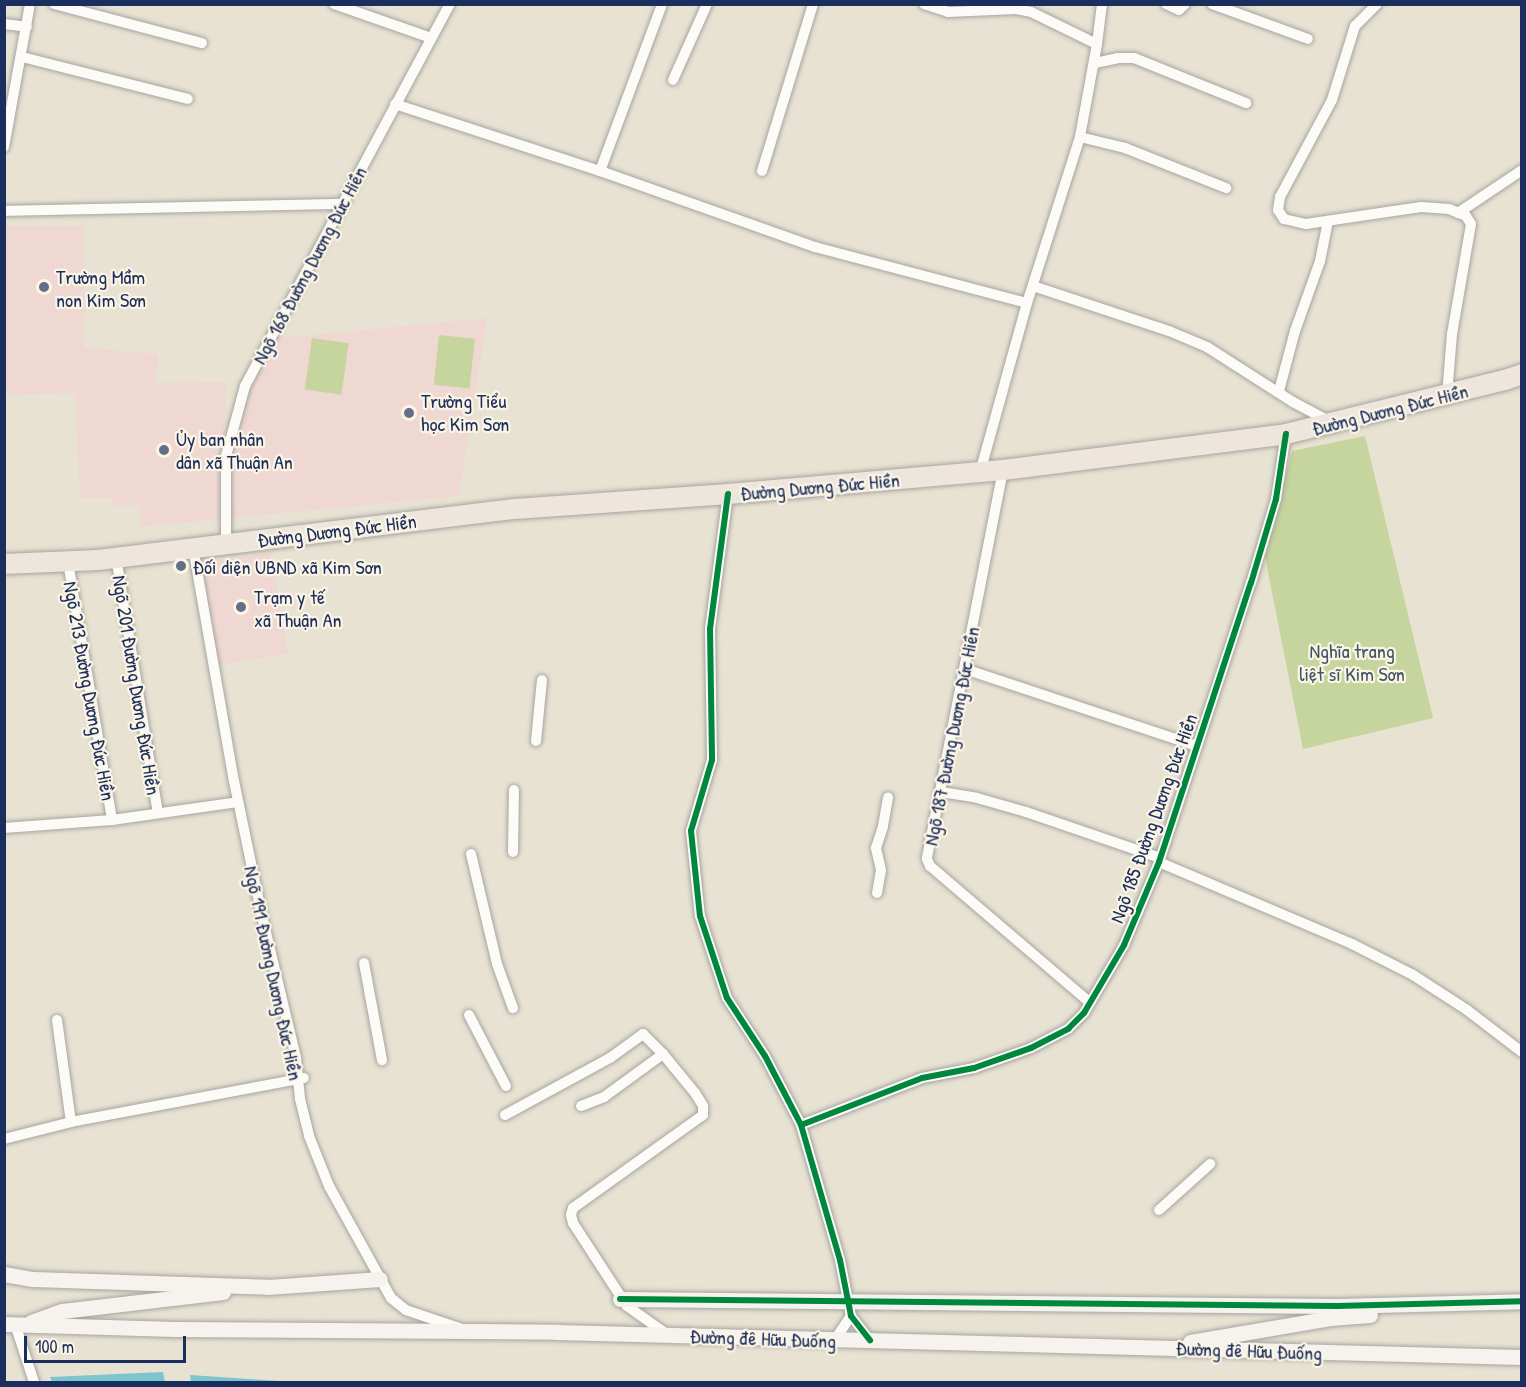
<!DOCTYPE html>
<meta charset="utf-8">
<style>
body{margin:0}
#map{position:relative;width:1526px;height:1387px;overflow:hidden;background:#e8e2d2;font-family:"Patrick Hand",sans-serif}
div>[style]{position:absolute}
.built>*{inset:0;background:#f0d8d2;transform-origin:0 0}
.green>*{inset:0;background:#c6d49d;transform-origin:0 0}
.water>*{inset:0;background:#7dc5ce}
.roads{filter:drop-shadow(0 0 2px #a5a5a2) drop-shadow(0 0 2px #a5a5a2)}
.street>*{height:10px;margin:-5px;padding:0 5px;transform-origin:5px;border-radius:5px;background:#fcfbf8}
.secondary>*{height:15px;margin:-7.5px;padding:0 7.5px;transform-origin:7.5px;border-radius:7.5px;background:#f6f2ee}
.highway>*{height:20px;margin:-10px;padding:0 10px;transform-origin:10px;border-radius:10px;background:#eee5dd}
.cycleway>*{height:6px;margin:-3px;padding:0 3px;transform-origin:3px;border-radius:3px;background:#00873e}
.dots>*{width:16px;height:16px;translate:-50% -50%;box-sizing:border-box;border:3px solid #fcf5e5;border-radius:50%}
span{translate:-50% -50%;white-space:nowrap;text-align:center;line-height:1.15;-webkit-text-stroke:4.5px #fcf5e5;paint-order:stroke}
.street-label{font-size:20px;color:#1b2f5e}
.poi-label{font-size:20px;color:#1b2f5e}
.left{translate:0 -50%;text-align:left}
.park-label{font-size:20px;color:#3f5663}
.frame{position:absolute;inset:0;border:6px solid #1b2f5e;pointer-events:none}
.scale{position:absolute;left:24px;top:1336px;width:162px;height:27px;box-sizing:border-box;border:3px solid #1b2f5e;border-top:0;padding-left:8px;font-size:18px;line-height:21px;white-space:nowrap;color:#1b2f5e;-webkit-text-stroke:4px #fcf5e5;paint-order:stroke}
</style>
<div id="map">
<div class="built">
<div style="clip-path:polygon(4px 226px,83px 226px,85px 348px,159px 354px,155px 383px,227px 382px,219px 519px,141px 527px,140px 505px,112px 505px,112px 498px,80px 498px,75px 393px,5px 395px)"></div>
<div style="clip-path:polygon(487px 318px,459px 496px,232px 518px,237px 420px,253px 379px,280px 338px)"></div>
<div style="left:272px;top:553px;width:102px;height:78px;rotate:81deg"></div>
</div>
<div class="green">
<div style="left:439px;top:335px;width:36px;height:50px;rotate:6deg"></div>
<div style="left:312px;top:338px;width:37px;height:52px;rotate:8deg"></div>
<div style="clip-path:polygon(1365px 436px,1433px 718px,1303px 749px,1265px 557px,1292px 451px)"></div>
</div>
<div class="water">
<div style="clip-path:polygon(163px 1372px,165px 1382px,52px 1382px,50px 1377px)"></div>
<div style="clip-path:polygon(190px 1375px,295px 1382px,191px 1382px)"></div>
</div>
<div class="roads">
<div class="street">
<div style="left:54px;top:4px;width:153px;rotate:14.8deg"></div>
<div style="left:334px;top:4px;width:103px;rotate:19.3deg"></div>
<div style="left:924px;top:4px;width:25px;rotate:18deg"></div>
<div style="left:948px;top:12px;width:68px;rotate:-2.5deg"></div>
<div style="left:1016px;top:9px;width:15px;rotate:11deg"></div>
<div style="left:1031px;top:12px;width:73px;rotate:25.9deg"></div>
<div style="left:1097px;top:44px;width:95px;rotate:100.4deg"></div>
<div style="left:1080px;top:137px;width:174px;rotate:107.7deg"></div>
<div style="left:1027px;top:303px;width:175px;rotate:105.5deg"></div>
<div style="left:1166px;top:4px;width:14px;rotate:25deg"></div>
<div style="left:1179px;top:10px;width:8px;rotate:-45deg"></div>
<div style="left:1212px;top:4px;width:102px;rotate:20deg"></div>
<div style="left:1377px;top:4px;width:31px;rotate:135deg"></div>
<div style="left:1355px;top:26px;width:77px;rotate:107.3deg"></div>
<div style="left:1332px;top:100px;width:110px;rotate:118.2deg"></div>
<div style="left:1280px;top:197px;width:13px;rotate:99deg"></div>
<div style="left:1278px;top:210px;width:11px;rotate:56deg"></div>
<div style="left:1284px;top:219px;width:23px;rotate:13deg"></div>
<div style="left:1306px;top:224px;width:116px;rotate:-8.4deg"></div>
<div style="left:1421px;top:207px;width:28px;rotate:4deg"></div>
<div style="left:1449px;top:209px;width:18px;rotate:22deg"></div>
<div style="left:1466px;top:216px;width:9px;rotate:58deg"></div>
<div style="left:1471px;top:224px;width:112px;rotate:99.8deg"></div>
<div style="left:1452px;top:334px;width:61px;rotate:94.7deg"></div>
<div style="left:4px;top:24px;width:23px;rotate:7deg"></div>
<div style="left:1097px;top:44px;width:40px;rotate:-82.9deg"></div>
<div style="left:22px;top:57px;width:171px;rotate:14.2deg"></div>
<div style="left:1095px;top:63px;width:24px;rotate:-12deg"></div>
<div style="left:1118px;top:58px;width:16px"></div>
<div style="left:1134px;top:58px;width:121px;rotate:21.9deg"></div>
<div style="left:673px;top:80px;width:83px;rotate:-65.9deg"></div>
<div style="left:395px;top:104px;width:216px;rotate:18.1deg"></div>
<div style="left:600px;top:171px;width:178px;rotate:-69.6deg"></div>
<div style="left:1080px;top:137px;width:46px;rotate:13.7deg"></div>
<div style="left:1125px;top:148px;width:109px;rotate:21.6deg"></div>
<div style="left:4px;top:147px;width:145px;rotate:-79.7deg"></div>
<div style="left:600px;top:171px;width:228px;rotate:19.5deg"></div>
<div style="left:815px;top:247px;width:219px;rotate:14.8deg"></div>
<div style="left:762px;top:171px;width:175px;rotate:-73deg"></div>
<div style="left:4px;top:211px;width:337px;rotate:-1.2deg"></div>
<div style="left:1458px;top:213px;width:77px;rotate:-33.9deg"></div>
<div style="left:1033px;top:286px;width:143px;rotate:18.3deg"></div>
<div style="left:1169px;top:331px;width:41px;rotate:22.8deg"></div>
<div style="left:1207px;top:347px;width:102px;rotate:32.6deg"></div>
<div style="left:1293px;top:402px;width:43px;rotate:27.8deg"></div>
<div style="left:1279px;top:391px;width:62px;rotate:-75.1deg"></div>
<div style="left:1295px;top:331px;width:74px;rotate:-70.3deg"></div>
<div style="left:1320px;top:261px;width:41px;rotate:-78.7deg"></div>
<div style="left:1003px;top:470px;width:396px;rotate:101.1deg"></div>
<div style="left:927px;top:859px;width:8px;rotate:67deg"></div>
<div style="left:930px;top:866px;width:209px;rotate:40.5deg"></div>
<div style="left:728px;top:494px;width:136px;rotate:97.6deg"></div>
<div style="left:710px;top:629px;width:131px;rotate:89.1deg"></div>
<div style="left:712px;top:760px;width:74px;rotate:106.5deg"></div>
<div style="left:691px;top:831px;width:85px;rotate:84deg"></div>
<div style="left:700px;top:916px;width:86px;rotate:71.8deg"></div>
<div style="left:727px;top:998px;width:69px;rotate:56.8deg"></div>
<div style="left:765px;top:1056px;width:78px;rotate:62.4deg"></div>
<div style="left:801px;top:1125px;width:141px;rotate:73.9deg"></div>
<div style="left:840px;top:1260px;width:57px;rotate:78.9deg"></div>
<div style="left:851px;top:1316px;width:31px;rotate:52deg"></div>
<div style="left:226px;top:543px;width:87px;rotate:-90deg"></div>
<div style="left:226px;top:456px;width:73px;rotate:-74.8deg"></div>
<div style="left:245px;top:386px;width:434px;rotate:-61.8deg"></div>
<div style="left:193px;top:547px;width:238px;rotate:80.1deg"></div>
<div style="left:234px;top:781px;width:138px;rotate:78.3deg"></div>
<div style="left:262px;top:916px;width:146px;rotate:76.5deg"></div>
<div style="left:296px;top:1058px;width:41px;rotate:84.4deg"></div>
<div style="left:300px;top:1099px;width:38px;rotate:76deg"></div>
<div style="left:309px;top:1136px;width:54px;rotate:68.2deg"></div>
<div style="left:329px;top:1186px;width:128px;rotate:61deg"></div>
<div style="left:391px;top:1298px;width:19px;rotate:39deg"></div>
<div style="left:406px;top:1310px;width:59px;rotate:18.7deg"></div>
<div style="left:116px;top:557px;width:259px;rotate:80.7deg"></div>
<div style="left:68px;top:562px;width:262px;rotate:80.3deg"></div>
<div style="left:965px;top:669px;width:244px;rotate:18.4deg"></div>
<div style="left:536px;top:741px;width:61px;rotate:-84.4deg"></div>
<div style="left:941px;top:792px;width:36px;rotate:9deg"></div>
<div style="left:977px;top:798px;width:51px;rotate:15.9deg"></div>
<div style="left:1026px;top:812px;width:142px;rotate:18.9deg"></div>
<div style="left:4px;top:828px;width:108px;rotate:-4.2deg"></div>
<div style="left:112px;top:820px;width:127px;rotate:-8.1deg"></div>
<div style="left:513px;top:852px;width:62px;rotate:-89.1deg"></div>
<div style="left:471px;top:854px;width:113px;rotate:76.7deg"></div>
<div style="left:497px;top:964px;width:47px;rotate:70deg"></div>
<div style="left:1159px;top:862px;width:210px;rotate:23deg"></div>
<div style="left:1352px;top:944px;width:68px;rotate:26.9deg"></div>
<div style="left:1413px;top:975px;width:64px;rotate:32.9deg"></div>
<div style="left:1467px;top:1010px;width:69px;rotate:37.4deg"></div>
<div style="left:877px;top:893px;width:23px;rotate:-80deg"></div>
<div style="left:881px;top:870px;width:23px;rotate:-103deg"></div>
<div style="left:876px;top:848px;width:23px;rotate:-72deg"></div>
<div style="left:883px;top:826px;width:29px;rotate:-80deg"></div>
<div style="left:364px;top:963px;width:99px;rotate:79.5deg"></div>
<div style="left:469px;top:1015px;width:80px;rotate:62.5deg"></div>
<div style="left:57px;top:1020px;width:103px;rotate:82.2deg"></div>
<div style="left:581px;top:1106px;width:25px;rotate:-21deg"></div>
<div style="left:604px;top:1097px;width:73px;rotate:-36.1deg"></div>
<div style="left:505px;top:1115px;width:119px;rotate:-28.5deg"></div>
<div style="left:610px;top:1058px;width:41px;rotate:-36deg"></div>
<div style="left:643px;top:1034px;width:28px;rotate:45deg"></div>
<div style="left:663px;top:1054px;width:50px;rotate:50.6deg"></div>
<div style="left:695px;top:1093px;width:15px;rotate:58deg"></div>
<div style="left:703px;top:1106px;width:9px;rotate:90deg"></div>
<div style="left:703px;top:1115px;width:160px;rotate:144.4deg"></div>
<div style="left:573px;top:1208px;width:7px;rotate:106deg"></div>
<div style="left:571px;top:1215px;width:8px;rotate:76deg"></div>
<div style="left:573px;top:1223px;width:99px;rotate:57deg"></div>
<div style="left:627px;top:1306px;width:50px;rotate:35.3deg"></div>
<div style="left:801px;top:1125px;width:130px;rotate:-21.2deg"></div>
<div style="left:922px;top:1078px;width:53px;rotate:-10.9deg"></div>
<div style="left:974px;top:1068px;width:60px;rotate:-19.3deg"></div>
<div style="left:1031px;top:1048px;width:42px;rotate:-27.2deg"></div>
<div style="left:1068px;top:1029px;width:23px;rotate:-45deg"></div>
<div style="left:1084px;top:1013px;width:79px;rotate:-59.5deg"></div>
<div style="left:1124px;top:945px;width:90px;rotate:-67.1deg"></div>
<div style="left:1159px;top:862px;width:294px;rotate:-71.8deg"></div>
<div style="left:1251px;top:583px;width:88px;rotate:-73.4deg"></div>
<div style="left:1276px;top:499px;width:66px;rotate:-81.3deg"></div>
<div style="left:4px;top:1139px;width:69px;rotate:-14.2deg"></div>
<div style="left:71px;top:1122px;width:237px;rotate:-10.7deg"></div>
<div style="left:1159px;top:1210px;width:69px;rotate:-42deg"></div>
<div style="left:15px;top:1324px;width:61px;rotate:71.9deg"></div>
<div style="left:834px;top:1341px;width:30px;rotate:-56deg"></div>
</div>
<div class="secondary">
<div style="left:4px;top:1274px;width:29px;rotate:10deg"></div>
<div style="left:33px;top:1279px;width:235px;rotate:1.9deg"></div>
<div style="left:268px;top:1287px;width:112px;rotate:-4.1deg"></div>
<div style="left:620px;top:1299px;width:717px;rotate:0.56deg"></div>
<div style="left:1337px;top:1306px;width:185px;rotate:-1.5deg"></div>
<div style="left:31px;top:1322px;width:33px;rotate:-20deg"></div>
<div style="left:62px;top:1311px;width:162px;rotate:-6.7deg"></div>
<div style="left:4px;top:1324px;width:171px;rotate:1.7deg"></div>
<div style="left:175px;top:1329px;width:382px;rotate:0.4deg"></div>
<div style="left:557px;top:1332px;width:965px;rotate:1.48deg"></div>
<div style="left:1190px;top:1342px;width:142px;rotate:-9.7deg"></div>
<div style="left:1330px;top:1318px;width:40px;rotate:-4.3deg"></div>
</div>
<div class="highway">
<div style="left:4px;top:564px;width:94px;rotate:-2.4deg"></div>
<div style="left:98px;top:560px;width:420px;rotate:-7deg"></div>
<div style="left:515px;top:509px;width:214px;rotate:-4deg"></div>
<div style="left:728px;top:494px;width:276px;rotate:-5deg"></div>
<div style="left:1003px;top:470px;width:285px;rotate:-7.2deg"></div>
<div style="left:1286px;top:434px;width:226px;rotate:-13.9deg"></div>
<div style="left:1505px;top:380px;width:18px;rotate:-19deg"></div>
</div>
</div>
<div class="cycleway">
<div style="left:728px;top:494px;width:136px;rotate:97.6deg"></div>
<div style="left:710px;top:629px;width:131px;rotate:89.1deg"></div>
<div style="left:712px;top:760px;width:74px;rotate:106.5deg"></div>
<div style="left:691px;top:831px;width:85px;rotate:84deg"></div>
<div style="left:700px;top:916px;width:86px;rotate:71.8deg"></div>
<div style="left:727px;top:998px;width:69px;rotate:56.8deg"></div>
<div style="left:765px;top:1056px;width:78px;rotate:62.4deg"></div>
<div style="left:801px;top:1125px;width:141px;rotate:73.9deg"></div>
<div style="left:840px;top:1260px;width:57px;rotate:78.9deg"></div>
<div style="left:851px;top:1316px;width:31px;rotate:52deg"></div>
<div style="left:801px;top:1125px;width:130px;rotate:-21.2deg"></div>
<div style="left:922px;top:1078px;width:53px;rotate:-10.9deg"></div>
<div style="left:974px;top:1068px;width:60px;rotate:-19.3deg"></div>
<div style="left:1031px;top:1048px;width:42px;rotate:-27.2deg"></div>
<div style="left:1068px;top:1029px;width:23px;rotate:-45deg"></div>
<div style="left:1084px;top:1013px;width:79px;rotate:-59.5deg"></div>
<div style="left:1124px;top:945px;width:90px;rotate:-67.1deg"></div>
<div style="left:1159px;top:862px;width:294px;rotate:-71.8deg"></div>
<div style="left:1251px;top:583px;width:88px;rotate:-73.4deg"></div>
<div style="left:1276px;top:499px;width:66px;rotate:-81.3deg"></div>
<div style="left:620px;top:1299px;width:717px;rotate:0.56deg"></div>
<div style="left:1337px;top:1306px;width:185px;rotate:-1.5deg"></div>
</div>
<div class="dots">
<div style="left:44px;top:287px;background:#636e87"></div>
<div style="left:409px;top:413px;background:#636e87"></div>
<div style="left:164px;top:450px;background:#636e87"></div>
<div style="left:181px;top:566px;background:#636e87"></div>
<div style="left:241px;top:607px;background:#636e87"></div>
</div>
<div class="street-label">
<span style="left:309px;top:265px;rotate:-62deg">Ngõ 168 Đường Dương Đức Hiền</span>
<span style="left:1390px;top:409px;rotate:-14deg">Đường Dương Đức Hiền</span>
<span style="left:820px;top:486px;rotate:-5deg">Đường Dương Đức Hiền</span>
<span style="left:337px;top:530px;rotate:-7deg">Đường Dương Đức Hiền</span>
<span style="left:137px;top:685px;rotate:81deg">Ngõ 201 Đường Dương Đức Hiền</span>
<span style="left:90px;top:691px;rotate:80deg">Ngõ 213 Đường Dương Đức Hiền</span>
<span style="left:951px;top:736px;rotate:-79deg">Ngõ 187 Đường Dương Đức Hiền</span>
<span style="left:1153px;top:818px;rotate:-70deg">Ngõ 185 Đường Dương Đức Hiền</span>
<span style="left:274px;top:973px;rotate:78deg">Ngõ 191 Đường Dương Đức Hiền</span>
<span style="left:763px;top:1338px;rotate:2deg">Đường đê Hữu Đuống</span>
<span style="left:1249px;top:1350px;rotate:2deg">Đường đê Hữu Đuống</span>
</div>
<div class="poi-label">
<span class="left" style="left:56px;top:288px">Trường Mầm<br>non Kim Sơn</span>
<span class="left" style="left:421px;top:412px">Trường Tiểu<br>học Kim Sơn</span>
<span class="left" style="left:176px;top:450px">Ủy ban nhân<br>dân xã Thuận An</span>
<span class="left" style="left:193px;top:566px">Đối diện UBND xã Kim Sơn</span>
<span class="left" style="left:254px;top:608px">Trạm y tế<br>xã Thuận An</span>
</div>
<div class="park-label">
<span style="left:1352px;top:662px">Nghĩa trang<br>liệt sĩ Kim Sơn</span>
</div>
<div class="frame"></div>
<div class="scale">100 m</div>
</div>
